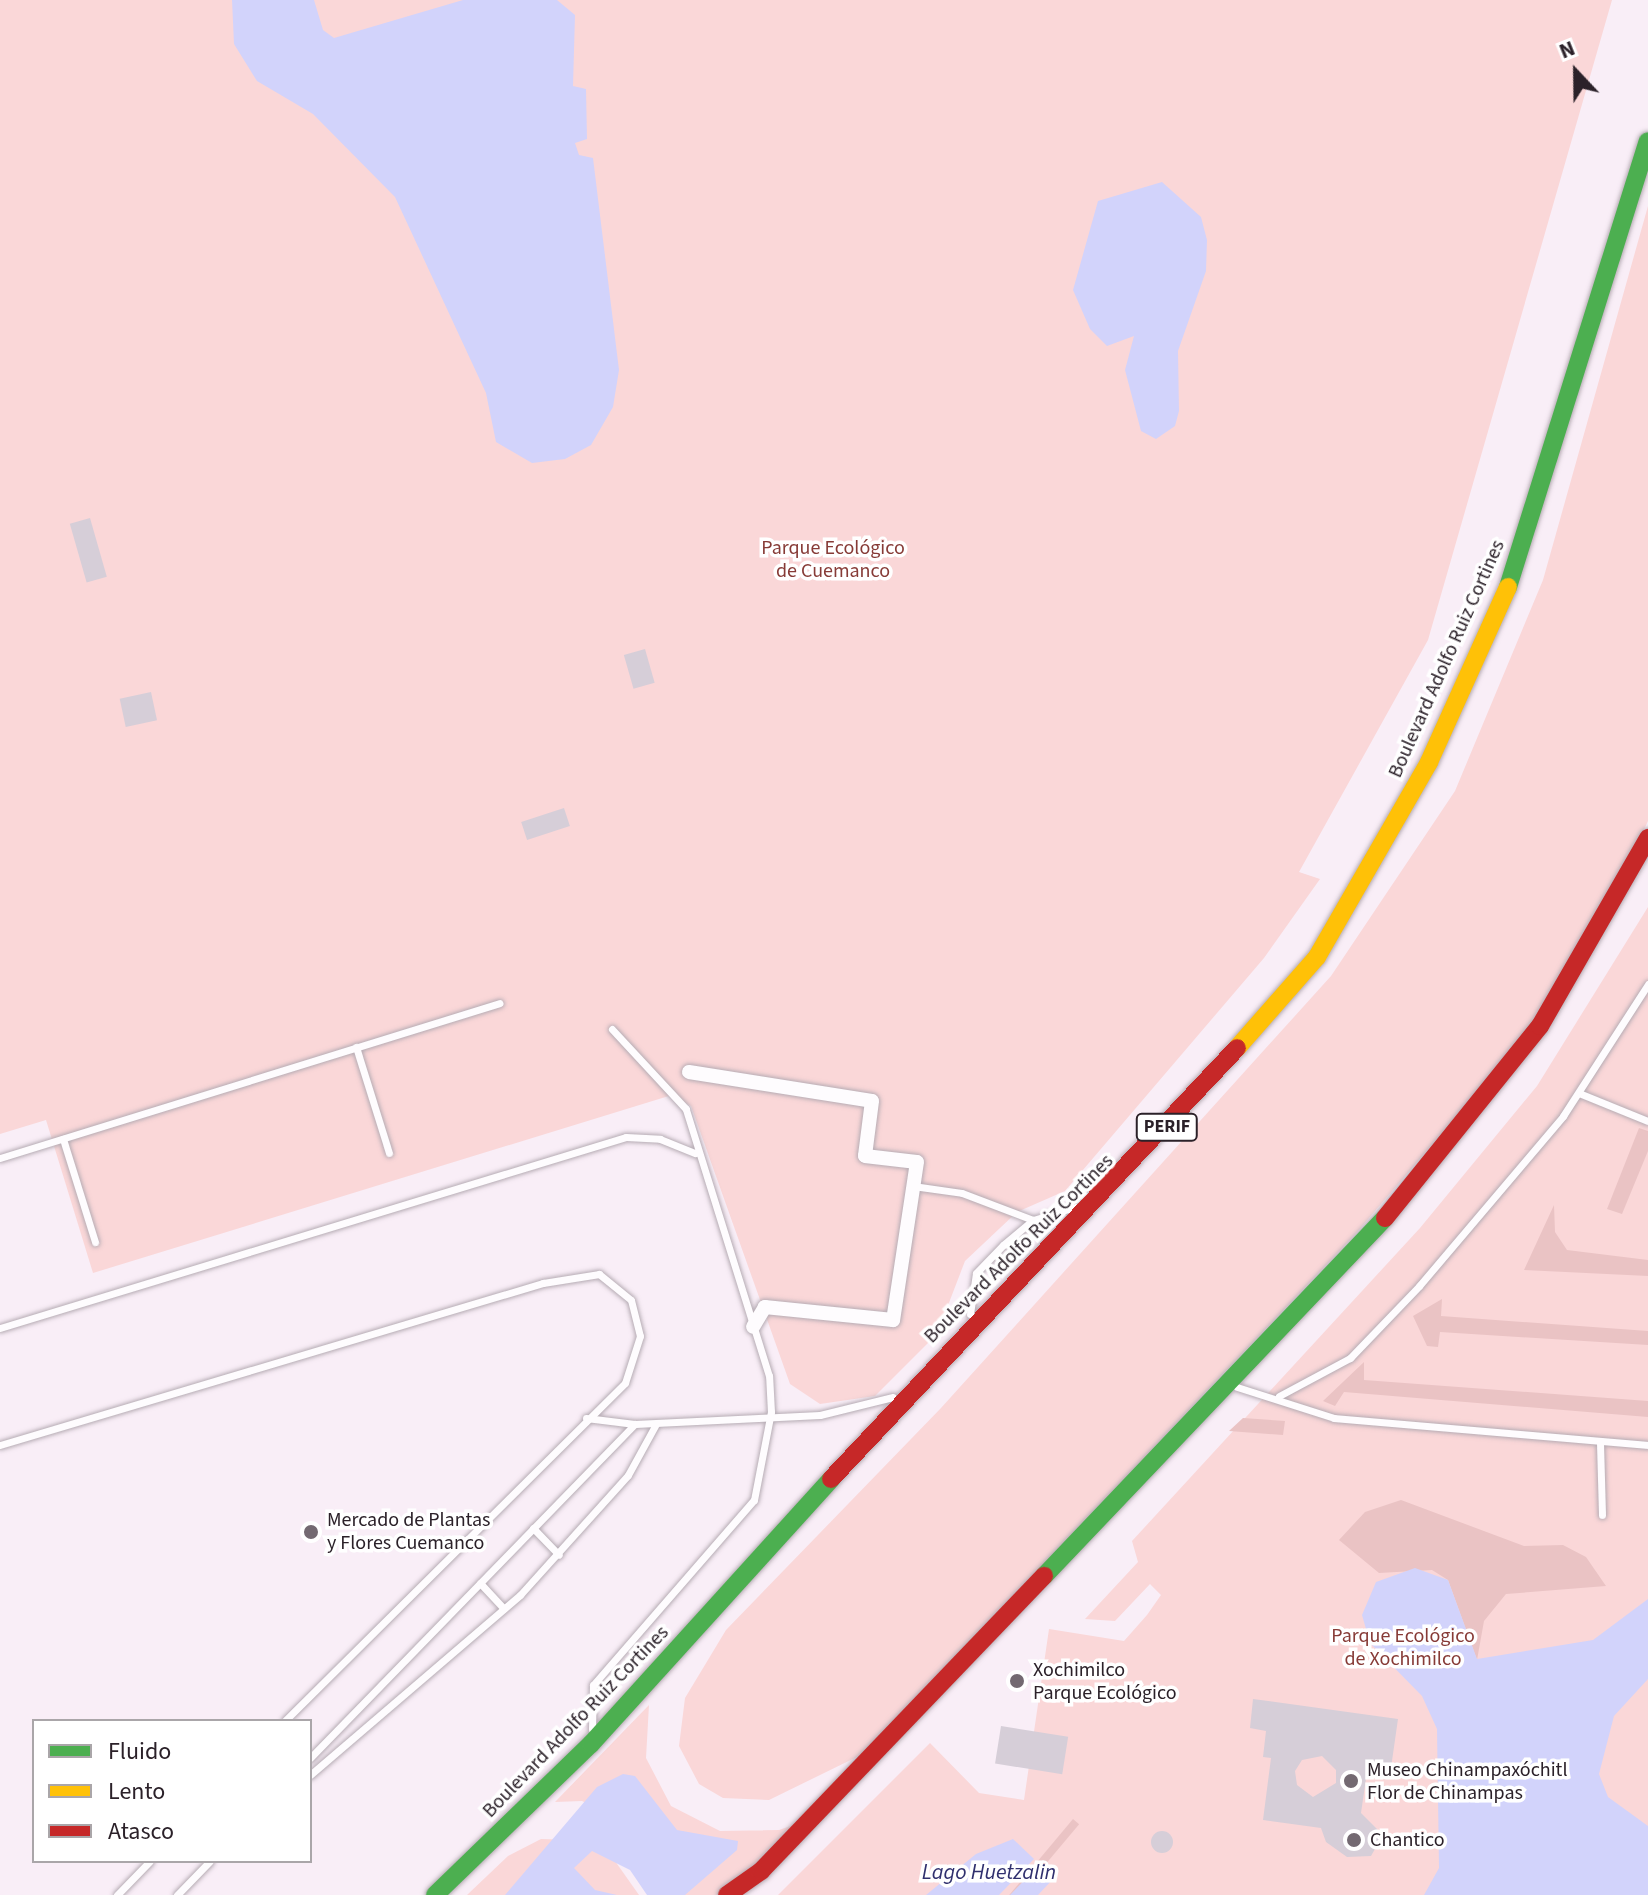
<!DOCTYPE html>
<meta charset="utf-8">
<style>
body{margin:0}
#map{position:relative;width:1648px;height:1895px;overflow:hidden;background:#f9eef7;font-family:"Source Sans 3",sans-serif}
div>[style]{position:absolute}
.green>*{inset:0;background:#fad7d8}
.forest>*{inset:0;background:#eac3c4;transform-origin:0 0}
.water>*{inset:0;background:#d2d3fb}
.building>*{inset:0;background:#d6ced8;transform-origin:0 0}
.round{border-radius:50%}
.roads{filter:drop-shadow(0 0 2px #b6acb4) drop-shadow(0 0 2px #b6acb4)}
.lane>*{height:7px;margin:-3.5px;padding:0 3.5px;transform-origin:3.5px;border-radius:3.5px;background:#fefcfe}
.street>*{height:14px;margin:-7px;padding:0 7px;transform-origin:7px;border-radius:7px;background:#fefcfe}
.fast>*{height:18px;margin:-9px;padding:0 9px;transform-origin:9px;border-radius:9px;background:#4caf50}
.slow>*{height:18px;margin:-9px;padding:0 9px;transform-origin:9px;border-radius:9px;background:#ffc107}
.jam>*{height:18px;margin:-9px;padding:0 9px;transform-origin:9px;border-radius:9px;background:#c62828}
.dots>*{width:22px;height:22px;translate:-50% -50%;box-sizing:border-box;border:4px solid #fff;border-radius:50%}
span{translate:-50% -50%;white-space:nowrap;text-align:center;line-height:1.15;-webkit-text-stroke:7px #fff;paint-order:stroke}
.shield-label span{padding:2px 6px;background:#fff;border:2px solid;border-radius:6px;-webkit-text-stroke-width:0}
.shield-label{font-size:18px;color:#2b2129;font-weight:700}
.park-label{font-size:20px;color:#873b37}
.street-label{font-size:20px;color:#2b2129}
.poi-label{font-size:20px;color:#2b2129}
.left{translate:0 -50%;text-align:left}
.water-label{font-size:22px;color:#30306e;font-style:italic}
.legend{position:absolute;left:32px;top:1719px;width:280px;height:144px;box-sizing:border-box;background:#fff;border:2px solid #aaa6a9;margin:0;padding:10px 14px;list-style:none;font-size:24px;color:#2b2129}
.legend li{display:flex;align-items:center;gap:16px;height:40px}
.legend b{width:40px;border:2px solid #aaa6a9}
.north{position:absolute;left:1536px;top:32px;width:80px;height:80px;-webkit-text-stroke:6px #fff;paint-order:stroke;rotate:338deg;font-size:22px;font-weight:700;line-height:32px;text-align:center;color:#2b2129}
.north::after{content:'';display:block;margin:auto;width:28px;height:36px;background:#2b2129;clip-path:polygon(50% 0,100% 100%,50% 72%,0 100%)}
</style>
<div id="map">
<div class="green">
<div style="clip-path:polygon(0 0,1612px 0,1428px 640px,1299px 872px,1320px 879px,1264px 958px,1065px 1191px,1017px 1212px,965px 1261px,937px 1334px,875px 1396px,820px 1404px,790px 1384px,691px 1106px,672px 1095px,93px 1273px,46px 1120px,0 1134px)"></div>
<div style="clip-path:polygon(1648px 206px,1648px 821px,1619px 882px,1529px 1031px,1357px 1232px,865px 1753px,769px 1800px,723px 1798px,699px 1784px,679px 1746px,685px 1698px,726px 1630px,941px 1408px,1331px 976px,1455px 791px,1543px 580px)"></div>
<div style="clip-path:polygon(1648px 907px,1648px 1895px,778px 1895px,930px 1743px,979px 1793px,1024px 1800px,1049px 1629px,1124px 1641px,1147px 1615px,1161px 1595px,1150px 1584px,1115px 1621px,1085px 1619px,1138px 1562px,1132px 1541px,1420px 1228px,1537px 1086px)"></div>
<div style="clip-path:polygon(649px 1705px,646px 1758px,671px 1806px,720px 1831px,779px 1830px,808px 1820px,736px 1895px,671px 1895px,628px 1823px,582px 1801px,555px 1802px)"></div>
<div style="clip-path:polygon(541px 1839px,578px 1840px,615px 1861px,639px 1895px,467px 1895px,508px 1856px)"></div>
</div>
<div class="forest">
<div style="clip-path:polygon(1639px 1128px,1648px 1131px,1648px 1151px,1622px 1214px,1607px 1209px)"></div>
<div style="clip-path:polygon(1554px 1205px,1555px 1232px,1567px 1250px,1648px 1260px,1648px 1276px,1524px 1270px)"></div>
<div style="clip-path:polygon(1442px 1299px,1441px 1316px,1648px 1331px,1648px 1345px,1440px 1332px,1438px 1347px,1427px 1346px,1413px 1316px)"></div>
<div style="clip-path:polygon(1364px 1362px,1364px 1380px,1648px 1401px,1648px 1417px,1344px 1392px,1335px 1406px,1323px 1401px)"></div>
<div style="clip-path:polygon(1243px 1418px,1285px 1421px,1283px 1435px,1229px 1431px)"></div>
<div style="clip-path:polygon(1401px 1500px,1524px 1546px,1563px 1545px,1586px 1557px,1606px 1586px,1506px 1594px,1484px 1621px,1477px 1660px,1448px 1580px,1432px 1570px,1379px 1573px,1339px 1540px,1365px 1512px)"></div>
<div style="left:1073px;top:1819px;width:8px;height:106px;rotate:40deg"></div>
</div>
<div class="water">
<div style="clip-path:polygon(232px 0,314px 0,323px 30px,334px 38px,463px 0,557px 0,575px 15px,573px 86px,586px 89px,587px 139px,575px 143px,579px 155px,593px 158px,619px 370px,613px 407px,591px 445px,565px 459px,532px 463px,496px 442px,486px 393px,395px 197px,313px 114px,257px 81px,234px 44px)"></div>
<div style="clip-path:polygon(1162px 182px,1201px 217px,1207px 240px,1206px 271px,1178px 351px,1179px 411px,1175px 426px,1156px 439px,1141px 431px,1125px 370px,1134px 336px,1107px 346px,1090px 329px,1073px 290px,1098px 201px)"></div>
<div style="clip-path:polygon(1415px 1568px,1448px 1580px,1477px 1659px,1593px 1640px,1648px 1599px,1648px 1679px,1614px 1716px,1599px 1774px,1608px 1797px,1648px 1826px,1648px 1895px,1424px 1895px,1439px 1868px,1437px 1729px,1422px 1696px,1370px 1643px,1362px 1615px,1376px 1582px)"></div>
<div style="clip-path:polygon(623px 1774px,635px 1776px,677px 1830px,738px 1841px,737px 1850px,685px 1895px,647px 1895px,630px 1870px,592px 1851px,574px 1868px,595px 1890px,617px 1895px,505px 1895px,597px 1787px)"></div>
<div style="clip-path:polygon(1013px 1839px,1034px 1859px,999px 1895px,926px 1895px,976px 1854px)"></div>
<div style="clip-path:polygon(1039px 1865px,1054px 1878px,1038px 1895px,1010px 1895px)"></div>
</div>
<div class="building">
<div style="left:90px;top:518px;width:61px;height:21px;rotate:74deg"></div>
<div style="left:645px;top:649px;width:35px;height:22px;rotate:74deg"></div>
<div style="left:151px;top:692px;width:29px;height:32px;rotate:78deg"></div>
<div style="left:564px;top:808px;width:19px;height:45px;rotate:72deg"></div>
<div style="clip-path:polygon(evenodd,1253px 1699px,1398px 1719px,1391px 1768px,1368px 1765px,1361px 1813px,1383px 1835px,1371px 1856px,1347px 1857px,1326px 1842px,1321px 1828px,1263px 1820px,1271px 1758px,1263px 1757px,1266px 1731px,1250px 1728px,1253px 1699px,1322px 1756px,1336px 1770px,1336px 1783px,1313px 1797px,1297px 1785px,1295px 1771px,1302px 1760px,1322px 1756px)"></div>
<div style="left:1001px;top:1726px;width:68px;height:38px;rotate:9deg"></div>
<div class="round" style="left:1151px;top:1831px;width:22px;height:22px"></div>
</div>
<div class="roads">
<div class="lane">
<div style="left:356px;top:1047px;width:111px;rotate:72.7deg"></div>
<div style="left:1579px;top:1093px;width:74px;rotate:22.1deg"></div>
<div style="left:63px;top:1139px;width:108px;rotate:72.7deg"></div>
<div style="left:0;top:1158px;width:523px;rotate:-17.22deg"></div>
<div style="left:913px;top:1186px;width:49px;rotate:8.1deg"></div>
<div style="left:962px;top:1193px;width:76px;rotate:20.8deg"></div>
<div style="left:970px;top:1314px;width:41px;rotate:-81.7deg"></div>
<div style="left:976px;top:1273px;width:39px;rotate:-46deg"></div>
<div style="left:1003px;top:1245px;width:39px;rotate:-40deg"></div>
<div style="left:1033px;top:1220px;width:44px;rotate:-17.2deg"></div>
<div style="left:0;top:1328px;width:654px;rotate:-16.97deg"></div>
<div style="left:626px;top:1137px;width:34px;rotate:3deg"></div>
<div style="left:660px;top:1139px;width:38px;rotate:22deg"></div>
<div style="left:1237px;top:1387px;width:102px;rotate:17.7deg"></div>
<div style="left:1334px;top:1418px;width:315px;rotate:4.9deg"></div>
<div style="left:1279px;top:1396px;width:81px;rotate:-28.2deg"></div>
<div style="left:1350px;top:1358px;width:100px;rotate:-46.2deg"></div>
<div style="left:1419px;top:1286px;width:223px;rotate:-49.7deg"></div>
<div style="left:1563px;top:1116px;width:157px;rotate:-57.2deg"></div>
<div style="left:586px;top:1418px;width:49px;rotate:7deg"></div>
<div style="left:635px;top:1424px;width:185px;rotate:-2.8deg"></div>
<div style="left:820px;top:1415px;width:75px;rotate:-13.9deg"></div>
<div style="left:1600px;top:1443px;width:72px;rotate:88.4deg"></div>
<div style="left:0;top:1445px;width:567px;rotate:-16.61deg"></div>
<div style="left:543px;top:1283px;width:57px;rotate:-9.1deg"></div>
<div style="left:599px;top:1274px;width:41px;rotate:39.1deg"></div>
<div style="left:631px;top:1300px;width:37px;rotate:76deg"></div>
<div style="left:640px;top:1336px;width:49px;rotate:107.7deg"></div>
<div style="left:625px;top:1383px;width:479px;rotate:135.2deg"></div>
<div style="left:533px;top:1528px;width:37px;rotate:46deg"></div>
<div style="left:480px;top:1583px;width:35px;rotate:47deg"></div>
<div style="left:592px;top:1729px;width:44px;rotate:-88.7deg"></div>
<div style="left:593px;top:1685px;width:245px;rotate:-49deg"></div>
<div style="left:754px;top:1500px;width:90px;rotate:-79.1deg"></div>
<div style="left:771px;top:1412px;width:36px;rotate:-93deg"></div>
<div style="left:769px;top:1376px;width:280px;rotate:-107.3deg"></div>
<div style="left:686px;top:1109px;width:109px;rotate:-132.8deg"></div>
<div style="left:310px;top:1758px;width:466px;rotate:-45.8deg"></div>
<div style="left:310px;top:1775px;width:277px;rotate:-40.6deg"></div>
<div style="left:520px;top:1595px;width:161px;rotate:-48deg"></div>
<div style="left:628px;top:1475px;width:58px;rotate:-61.2deg"></div>
<div style="left:117px;top:1895px;width:47px;rotate:-45.9deg"></div>
<div style="left:177px;top:1895px;width:47px;rotate:-45.9deg"></div>
</div>
<div class="street">
<div style="left:689px;top:1072px;width:185px;rotate:9deg"></div>
<div style="left:872px;top:1101px;width:55px;rotate:97.3deg"></div>
<div style="left:865px;top:1156px;width:52px;rotate:6.6deg"></div>
<div style="left:917px;top:1162px;width:160px;rotate:98.6deg"></div>
<div style="left:893px;top:1320px;width:129px;rotate:-174.2deg"></div>
<div style="left:765px;top:1307px;width:23px;rotate:121deg"></div>
</div>
<div class="fast">
<div style="left:1508px;top:587px;width:467px;rotate:-72.6deg"></div>
<div style="left:1044px;top:1576px;width:494px;rotate:-46.4deg"></div>
<div style="left:435px;top:1895px;width:217px;rotate:-44.1deg"></div>
<div style="left:591px;top:1744px;width:358px;rotate:-47.8deg"></div>
</div>
<div class="slow">
<div style="left:1237px;top:1048px;width:121px;rotate:-48.7deg"></div>
<div style="left:1317px;top:957px;width:225px;rotate:-60.1deg"></div>
<div style="left:1429px;top:762px;width:192px;rotate:-65.7deg"></div>
</div>
<div class="jam">
<div style="left:1385px;top:1218px;width:247px;rotate:-51.1deg"></div>
<div style="left:1540px;top:1026px;width:217px;rotate:-60.1deg"></div>
<div style="left:831px;top:1479px;width:592px;rotate:-46.71deg"></div>
<div style="left:727px;top:1895px;width:42px;rotate:-35.2deg"></div>
<div style="left:761px;top:1871px;width:409px;rotate:-46.2deg"></div>
</div>
</div>
<div class="dots">
<div style="left:311px;top:1532px;background:#736971"></div>
<div style="left:1017px;top:1681px;background:#736971"></div>
<div style="left:1351px;top:1781px;background:#736971"></div>
<div style="left:1354px;top:1840px;background:#736971"></div>
</div>
<div class="shield-label">
<span style="left:1167px;top:1127px">PERIF</span>
</div>
<div class="park-label">
<span style="left:833px;top:560px">Parque Ecológico<br>de Cuemanco</span>
<span style="left:1403px;top:1648px">Parque Ecológico<br>de Xochimilco</span>
</div>
<div class="street-label">
<span style="left:1447px;top:659px;rotate:-66deg">Boulevard Adolfo Ruiz Cortines</span>
<span style="left:1019px;top:1249px;rotate:-45deg">Boulevard Adolfo Ruiz Cortines</span>
<span style="left:576px;top:1722px;rotate:-46deg">Boulevard Adolfo Ruiz Cortines</span>
</div>
<div class="poi-label">
<span class="left" style="left:327px;top:1532px">Mercado de Plantas<br>y Flores Cuemanco</span>
<span class="left" style="left:1033px;top:1682px">Xochimilco<br>Parque Ecológico</span>
<span class="left" style="left:1367px;top:1782px">Museo Chinampaxóchitl<br>Flor de Chinampas</span>
<span class="left" style="left:1370px;top:1840px">Chantico</span>
</div>
<div class="water-label">
<span style="left:989px;top:1873px">Lago Huetzalin</span>
</div>
<ul class="legend">
<li><b style="height:10px;background:#4caf50"></b>Fluido</li>
<li><b style="height:10px;background:#ffc107"></b>Lento</li>
<li><b style="height:10px;background:#c62828"></b>Atasco</li>
</ul>
<div class="north">N</div>
</div>
